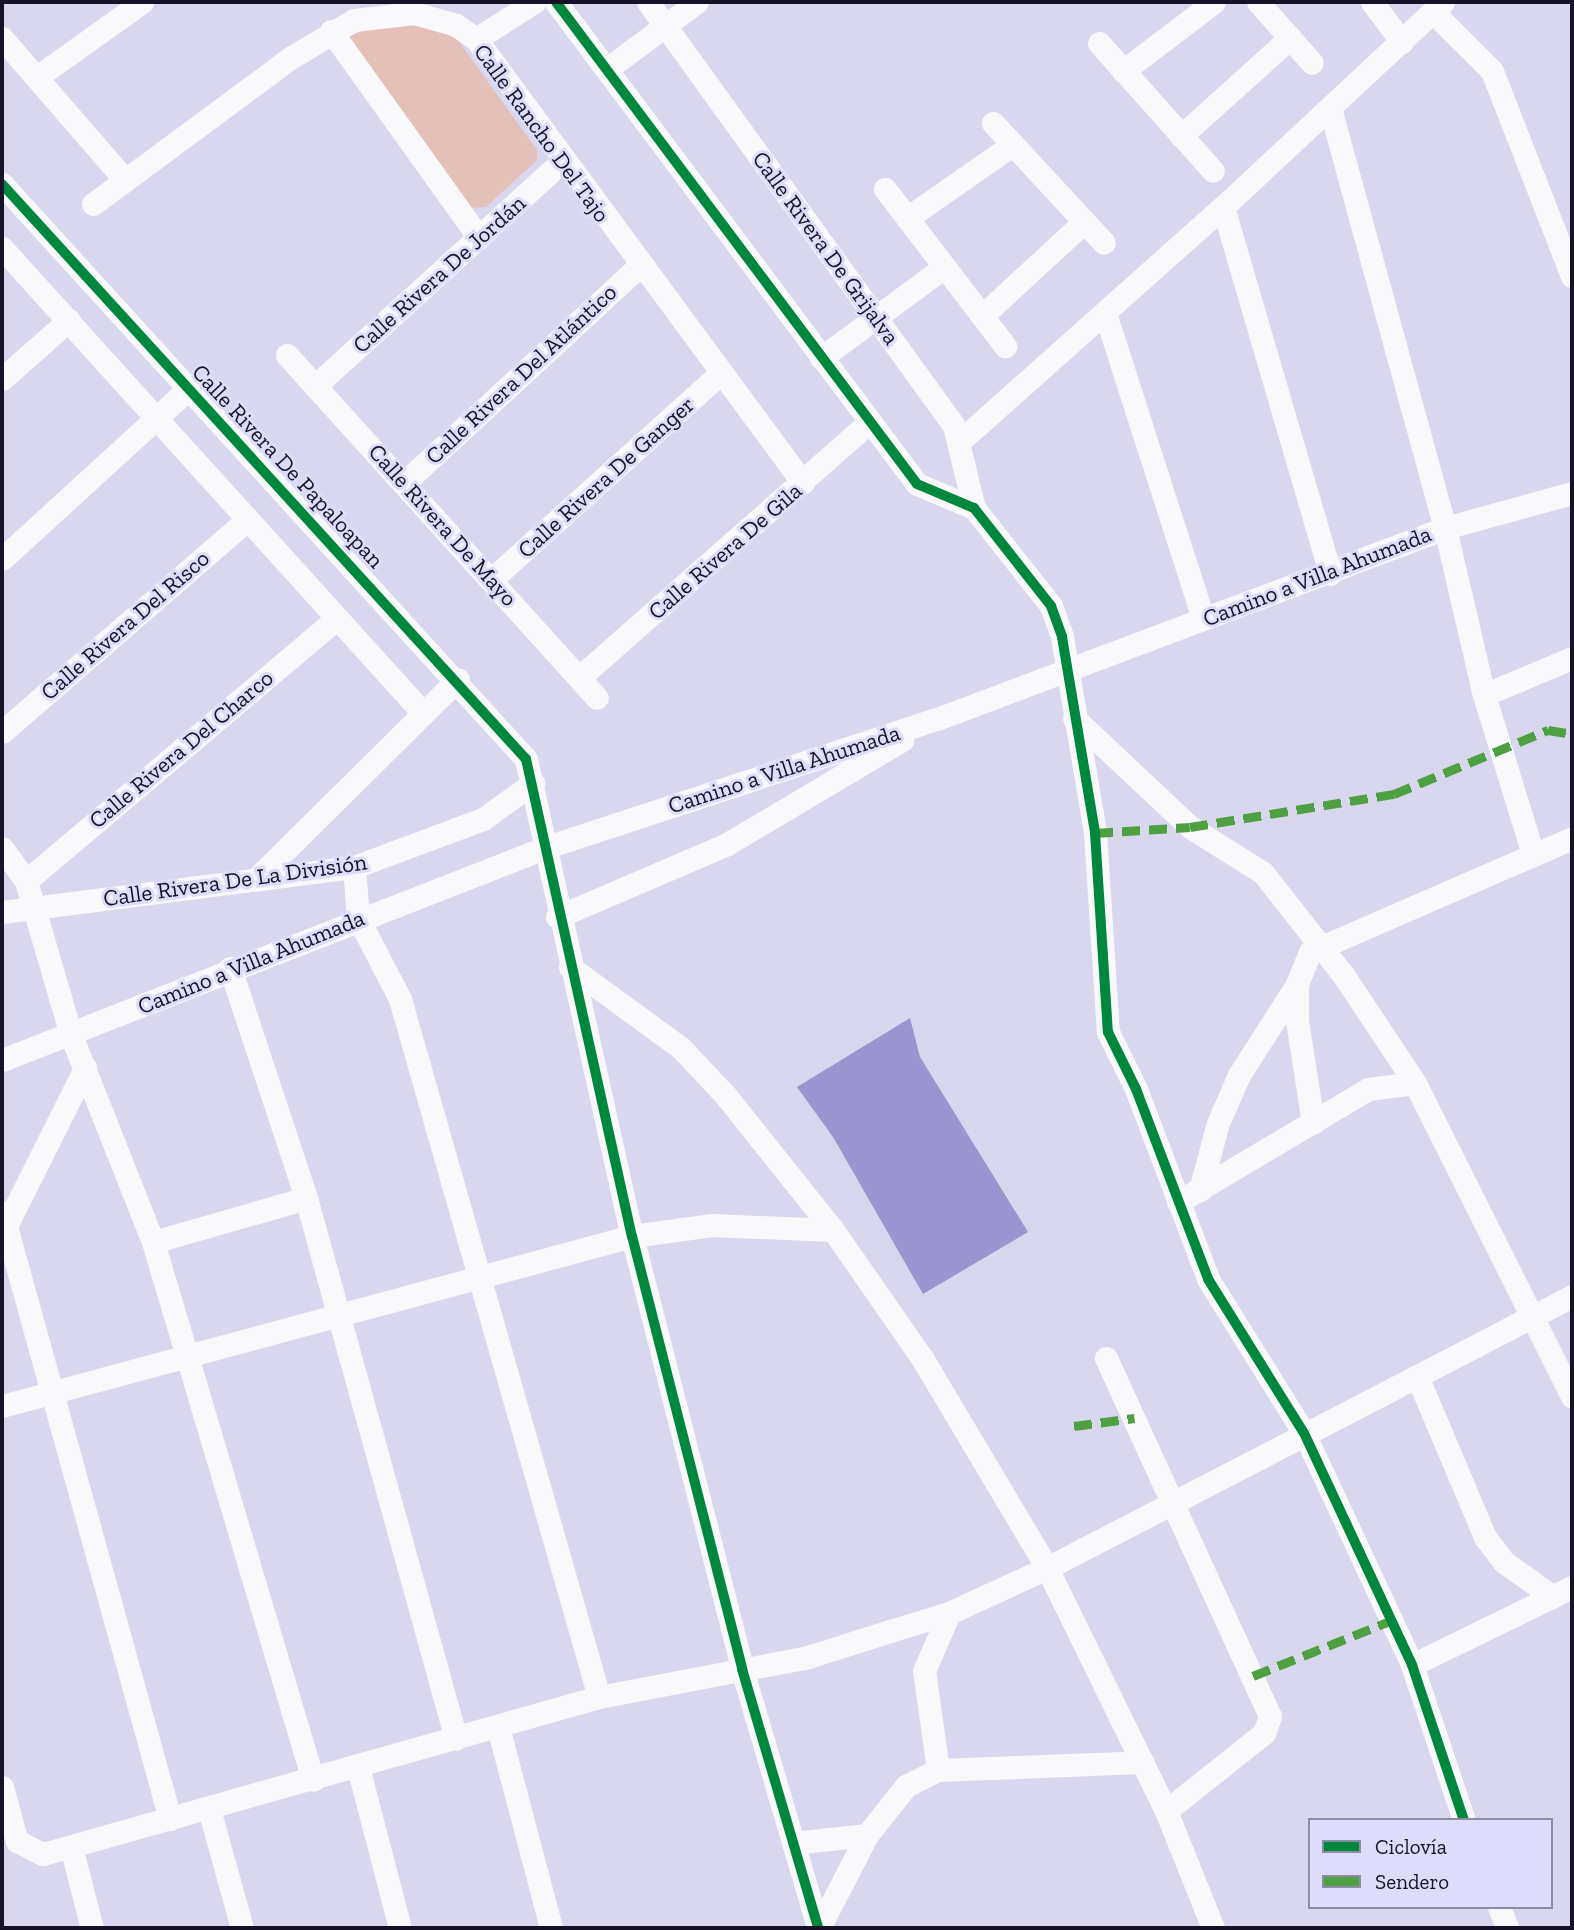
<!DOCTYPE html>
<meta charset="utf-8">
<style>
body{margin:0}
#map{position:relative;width:1574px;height:1930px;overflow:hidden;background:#d8d7ed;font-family:"Zilla Slab",serif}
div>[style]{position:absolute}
.green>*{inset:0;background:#e5c0b8}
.water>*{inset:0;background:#9a94d0}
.minor>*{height:23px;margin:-11.5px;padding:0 11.5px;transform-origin:11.5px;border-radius:11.5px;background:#f9f9fc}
.quiet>*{height:9px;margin-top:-4.5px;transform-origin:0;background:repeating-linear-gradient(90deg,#4ea042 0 18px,transparent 0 27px)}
.cycleway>*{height:10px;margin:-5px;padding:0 5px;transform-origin:5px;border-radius:5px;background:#00873e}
span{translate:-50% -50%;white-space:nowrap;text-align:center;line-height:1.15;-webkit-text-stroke:6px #dddcfb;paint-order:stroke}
.street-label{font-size:23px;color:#151325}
.frame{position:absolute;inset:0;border:4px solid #151325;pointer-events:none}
.legend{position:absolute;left:1308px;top:1818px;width:245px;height:91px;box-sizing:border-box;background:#dddcfb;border:2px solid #8d8ca5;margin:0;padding:9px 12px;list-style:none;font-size:21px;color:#151325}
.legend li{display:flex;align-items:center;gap:14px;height:35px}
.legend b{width:35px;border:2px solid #8d8ca5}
</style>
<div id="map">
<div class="green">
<div style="clip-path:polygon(379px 25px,421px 26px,455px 36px,537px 150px,537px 160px,486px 207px,468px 208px,346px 37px)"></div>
</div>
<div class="water">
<div style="clip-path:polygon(910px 1018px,920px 1057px,1028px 1232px,923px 1294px,833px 1137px,797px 1087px)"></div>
</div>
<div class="minor">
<div style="left:556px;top:2px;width:602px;rotate:53.17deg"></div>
<div style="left:917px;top:484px;width:62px;rotate:22.8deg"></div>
<div style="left:974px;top:508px;width:125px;rotate:51.8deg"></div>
<div style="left:1051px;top:606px;width:33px;rotate:70deg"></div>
<div style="left:1062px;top:637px;width:199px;rotate:80.4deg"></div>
<div style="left:1095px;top:833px;width:199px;rotate:86.3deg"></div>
<div style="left:1108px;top:1032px;width:64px;rotate:63.8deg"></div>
<div style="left:1136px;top:1089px;width:203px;rotate:69.2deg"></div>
<div style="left:1208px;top:1279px;width:181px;rotate:58.1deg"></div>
<div style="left:1304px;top:1433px;width:256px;rotate:65deg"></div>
<div style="left:1412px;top:1665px;width:163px;rotate:71.5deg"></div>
<div style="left:648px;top:2px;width:523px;rotate:54.18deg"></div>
<div style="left:954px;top:426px;width:84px;rotate:76.3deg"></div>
<div style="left:1258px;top:2px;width:81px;rotate:48.5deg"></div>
<div style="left:1372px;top:2px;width:50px;rotate:53.1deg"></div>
<div style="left:1433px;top:12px;width:83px;rotate:45deg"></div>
<div style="left:1492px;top:71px;width:220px;rotate:68.7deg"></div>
<div style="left:331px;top:31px;width:254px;rotate:54.4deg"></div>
<div style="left:2px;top:38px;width:186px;rotate:49.1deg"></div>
<div style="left:476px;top:39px;width:69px;rotate:-32.5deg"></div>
<div style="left:1099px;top:43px;width:171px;rotate:48.3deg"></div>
<div style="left:607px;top:69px;width:112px;rotate:-36.7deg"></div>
<div style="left:1123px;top:71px;width:114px;rotate:-37.2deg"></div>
<div style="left:37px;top:77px;width:129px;rotate:-35.5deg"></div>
<div style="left:1330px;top:108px;width:435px;rotate:74.7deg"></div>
<div style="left:1445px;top:528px;width:171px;rotate:76.9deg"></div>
<div style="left:1484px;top:695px;width:166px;rotate:72.9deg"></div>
<div style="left:993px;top:123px;width:163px;rotate:47.2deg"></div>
<div style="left:1181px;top:136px;width:147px;rotate:-42deg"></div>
<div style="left:2px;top:184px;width:778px;rotate:47.66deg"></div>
<div style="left:526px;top:759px;width:489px;rotate:77.5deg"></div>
<div style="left:632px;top:1236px;width:447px;rotate:75.7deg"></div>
<div style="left:742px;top:1669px;width:270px;rotate:73.6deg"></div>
<div style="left:885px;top:189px;width:198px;rotate:52.6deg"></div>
<div style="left:93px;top:204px;width:247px;rotate:-36.5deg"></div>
<div style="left:292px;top:57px;width:72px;rotate:-30.8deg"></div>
<div style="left:354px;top:20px;width:60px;rotate:-6.7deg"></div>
<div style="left:414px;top:13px;width:44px;rotate:15.9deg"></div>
<div style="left:456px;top:25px;width:24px;rotate:35deg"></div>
<div style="left:476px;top:39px;width:551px;rotate:53.63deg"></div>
<div style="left:1223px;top:207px;width:382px;rotate:73.7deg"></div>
<div style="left:907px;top:218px;width:128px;rotate:-34.8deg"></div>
<div style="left:2px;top:248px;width:627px;rotate:47.84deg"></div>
<div style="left:1105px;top:313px;width:321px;rotate:72.2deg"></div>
<div style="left:982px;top:316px;width:139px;rotate:-42.7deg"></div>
<div style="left:287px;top:355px;width:462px;rotate:47.9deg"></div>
<div style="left:821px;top:358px;width:153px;rotate:-36.5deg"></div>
<div style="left:2px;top:379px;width:89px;rotate:-41.4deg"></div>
<div style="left:315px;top:386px;width:334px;rotate:-42.3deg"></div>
<div style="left:960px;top:441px;width:352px;rotate:-41.7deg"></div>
<div style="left:1223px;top:207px;width:301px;rotate:-43deg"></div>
<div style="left:404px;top:483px;width:320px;rotate:-42.7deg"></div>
<div style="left:2px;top:559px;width:252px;rotate:-42.4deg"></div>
<div style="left:492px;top:579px;width:307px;rotate:-42deg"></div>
<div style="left:580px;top:677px;width:384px;rotate:-41.4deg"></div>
<div style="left:1484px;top:695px;width:95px;rotate:-22.8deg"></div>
<div style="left:1074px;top:718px;width:159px;rotate:43.2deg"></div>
<div style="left:1190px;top:827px;width:86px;rotate:32.2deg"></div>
<div style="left:1263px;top:873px;width:131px;rotate:51.8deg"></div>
<div style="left:1344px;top:976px;width:128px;rotate:56.4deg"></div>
<div style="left:1415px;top:1083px;width:351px;rotate:63.4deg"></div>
<div style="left:2px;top:732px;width:325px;rotate:-40.9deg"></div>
<div style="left:2px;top:848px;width:41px;rotate:54deg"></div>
<div style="left:26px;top:881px;width:160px;rotate:73.7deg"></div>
<div style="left:71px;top:1035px;width:223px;rotate:68.4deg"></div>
<div style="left:153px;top:1242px;width:561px;rotate:73.44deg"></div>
<div style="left:354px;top:867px;width:51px;rotate:85.5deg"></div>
<div style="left:358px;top:918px;width:91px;rotate:62.6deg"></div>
<div style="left:400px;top:999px;width:726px;rotate:74.09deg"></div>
<div style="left:256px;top:879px;width:284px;rotate:-44.7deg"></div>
<div style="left:26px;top:881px;width:407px;rotate:-40.2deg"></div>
<div style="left:2px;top:912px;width:355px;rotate:-7.3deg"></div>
<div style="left:354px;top:867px;width:138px;rotate:-20.4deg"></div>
<div style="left:483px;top:819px;width:62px;rotate:-35.8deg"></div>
<div style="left:557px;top:917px;width:185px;rotate:-23.2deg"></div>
<div style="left:727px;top:844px;width:204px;rotate:-30.7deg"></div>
<div style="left:570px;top:967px;width:137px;rotate:36.1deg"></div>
<div style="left:681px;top:1048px;width:66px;rotate:46.8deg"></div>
<div style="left:726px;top:1096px;width:171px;rotate:51.4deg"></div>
<div style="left:833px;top:1230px;width:156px;rotate:55.2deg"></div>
<div style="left:922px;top:1358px;width:244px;rotate:59.2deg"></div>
<div style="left:1047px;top:1568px;width:271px;rotate:63.9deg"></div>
<div style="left:1166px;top:1811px;width:126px;rotate:68.1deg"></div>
<div style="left:230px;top:968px;width:242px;rotate:71.7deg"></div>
<div style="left:306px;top:1198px;width:561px;rotate:74.5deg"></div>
<div style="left:2px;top:1060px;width:585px;rotate:-21.35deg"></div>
<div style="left:547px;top:847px;width:410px;rotate:-18.2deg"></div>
<div style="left:937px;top:719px;width:543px;rotate:-20.61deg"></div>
<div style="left:1445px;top:528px;width:132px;rotate:-15.4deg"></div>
<div style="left:1313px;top:1123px;width:103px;rotate:-98.9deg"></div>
<div style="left:1297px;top:1021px;width:37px;rotate:-90deg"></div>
<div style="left:1297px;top:984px;width:35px;rotate:-68deg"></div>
<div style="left:1310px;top:952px;width:286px;rotate:-23.5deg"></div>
<div style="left:1200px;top:1190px;width:69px;rotate:-75deg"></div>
<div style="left:1218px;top:1123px;width:52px;rotate:-66.4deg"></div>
<div style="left:1239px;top:1075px;width:106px;rotate:-57.4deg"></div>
<div style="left:1178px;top:1202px;width:221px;rotate:-30.7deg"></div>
<div style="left:1368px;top:1089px;width:47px;rotate:-7.3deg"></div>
<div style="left:2px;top:1212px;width:630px;rotate:74.53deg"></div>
<div style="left:6px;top:1226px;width:177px;rotate:-63.4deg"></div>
<div style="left:153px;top:1242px;width:159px;rotate:-16deg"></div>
<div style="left:1106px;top:1358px;width:394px;rotate:65.4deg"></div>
<div style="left:1270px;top:1716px;width:18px;rotate:109deg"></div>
<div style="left:1264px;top:1733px;width:125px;rotate:141.5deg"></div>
<div style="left:1417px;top:1376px;width:175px;rotate:67.1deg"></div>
<div style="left:1485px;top:1537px;width:31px;rotate:53deg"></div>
<div style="left:1504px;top:1562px;width:60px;rotate:35.5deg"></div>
<div style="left:2px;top:1406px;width:653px;rotate:-15.1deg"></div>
<div style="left:632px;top:1236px;width:81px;rotate:-7.8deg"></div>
<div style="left:712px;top:1225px;width:121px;rotate:2.4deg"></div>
<div style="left:1412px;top:1665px;width:178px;rotate:-26deg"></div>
<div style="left:498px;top:1727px;width:208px;rotate:75.2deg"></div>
<div style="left:358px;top:1767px;width:166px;rotate:75.4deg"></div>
<div style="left:938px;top:1770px;width:100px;rotate:-98deg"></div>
<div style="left:924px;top:1671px;width:63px;rotate:-66.7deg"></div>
<div style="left:2px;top:1787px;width:56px;rotate:74.5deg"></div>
<div style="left:17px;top:1841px;width:29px;rotate:27deg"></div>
<div style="left:43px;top:1854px;width:578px;rotate:-15.77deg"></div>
<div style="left:599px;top:1697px;width:213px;rotate:-10.8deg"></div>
<div style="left:808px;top:1657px;width:86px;rotate:-17.6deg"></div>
<div style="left:890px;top:1631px;width:62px;rotate:-17deg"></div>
<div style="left:949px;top:1613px;width:108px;rotate:-24.7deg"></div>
<div style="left:1047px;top:1568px;width:591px;rotate:-27.39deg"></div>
<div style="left:209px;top:1809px;width:123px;rotate:74.5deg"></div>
<div style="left:793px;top:1843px;width:74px;rotate:-6.2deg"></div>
<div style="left:71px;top:1847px;width:84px;rotate:75.5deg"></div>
<div style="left:1499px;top:1907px;width:22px;rotate:69deg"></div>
<div style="left:819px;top:1928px;width:105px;rotate:-62.7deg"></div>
<div style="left:867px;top:1835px;width:63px;rotate:-51.5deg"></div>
<div style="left:906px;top:1786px;width:36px;rotate:-27deg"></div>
<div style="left:938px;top:1770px;width:205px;rotate:-2.2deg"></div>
</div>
<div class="quiet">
<div style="left:1095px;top:833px;width:95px;rotate:-3.6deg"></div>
<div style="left:1190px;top:827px;width:207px;rotate:-9.2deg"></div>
<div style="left:1394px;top:794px;width:167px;rotate:-22.6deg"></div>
<div style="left:1548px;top:730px;width:24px;rotate:9deg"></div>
<div style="left:1074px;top:1426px;width:61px;rotate:-7.6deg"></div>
<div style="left:1253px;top:1676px;width:150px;rotate:-21.9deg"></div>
</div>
<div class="cycleway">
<div style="left:556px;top:2px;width:602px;rotate:53.17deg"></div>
<div style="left:917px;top:484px;width:62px;rotate:22.8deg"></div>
<div style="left:974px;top:508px;width:125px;rotate:51.8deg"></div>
<div style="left:1051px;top:606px;width:33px;rotate:70deg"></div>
<div style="left:1062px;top:637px;width:199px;rotate:80.4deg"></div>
<div style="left:1095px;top:833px;width:199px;rotate:86.3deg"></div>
<div style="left:1108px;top:1032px;width:64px;rotate:63.8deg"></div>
<div style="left:1136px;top:1089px;width:203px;rotate:69.2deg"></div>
<div style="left:1208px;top:1279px;width:181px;rotate:58.1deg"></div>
<div style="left:1304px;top:1433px;width:256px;rotate:65deg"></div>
<div style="left:1412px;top:1665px;width:163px;rotate:71.5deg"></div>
<div style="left:2px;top:184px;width:778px;rotate:47.66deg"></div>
<div style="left:526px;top:759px;width:489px;rotate:77.5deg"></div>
<div style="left:632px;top:1236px;width:447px;rotate:75.7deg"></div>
<div style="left:742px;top:1669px;width:270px;rotate:73.6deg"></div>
</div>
<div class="street-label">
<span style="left:542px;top:133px;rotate:54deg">Calle Rancho Del Tajo</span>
<span style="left:826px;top:248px;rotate:54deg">Calle Rivera De Grijalva</span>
<span style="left:439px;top:274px;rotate:-42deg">Calle Rivera De Jordán</span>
<span style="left:521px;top:374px;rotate:-43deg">Calle Rivera Del Atlántico</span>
<span style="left:288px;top:466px;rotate:47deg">Calle Rivera De Papaloapan</span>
<span style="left:606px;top:477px;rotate:-42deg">Calle Rivera De Ganger</span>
<span style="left:443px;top:525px;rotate:48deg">Calle Rivera De Mayo</span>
<span style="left:725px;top:551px;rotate:-41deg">Calle Rivera De Gila</span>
<span style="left:1317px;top:576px;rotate:-21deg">Camino a Villa Ahumada</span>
<span style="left:125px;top:625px;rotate:-41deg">Calle Rivera Del Risco</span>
<span style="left:181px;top:749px;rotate:-40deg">Calle Rivera Del Charco</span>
<span style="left:784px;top:769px;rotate:-18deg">Camino a Villa Ahumada</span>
<span style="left:235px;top:880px;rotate:-8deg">Calle Rivera De La División</span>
<span style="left:251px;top:962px;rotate:-22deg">Camino a Villa Ahumada</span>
</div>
<div class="frame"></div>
<ul class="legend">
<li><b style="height:9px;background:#00873e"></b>Ciclovía</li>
<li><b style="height:9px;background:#4ea042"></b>Sendero</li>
</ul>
</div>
